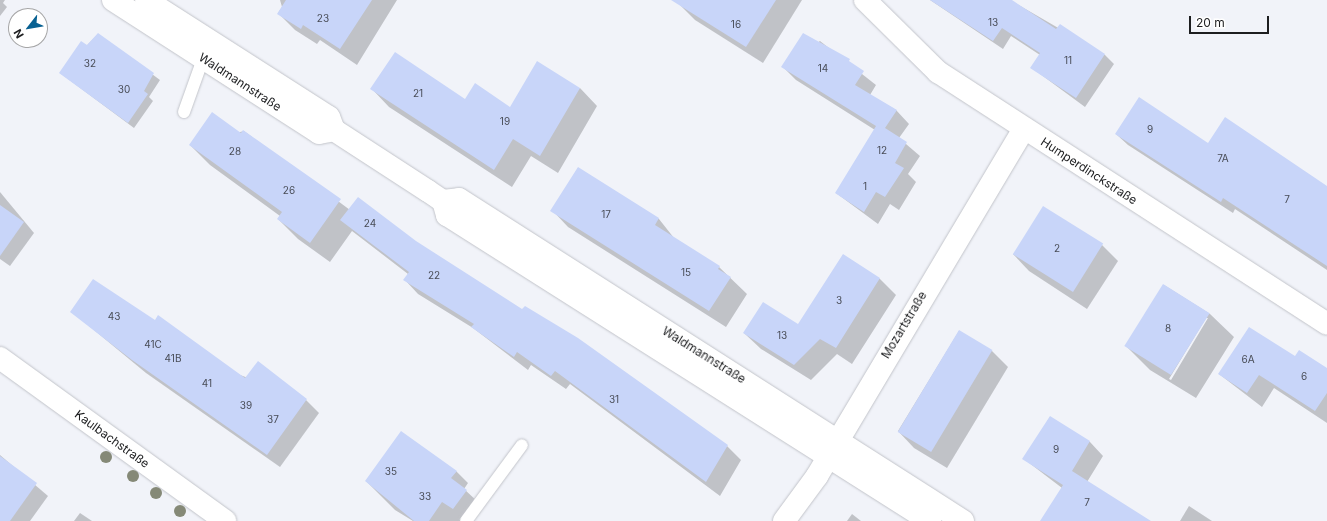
<!DOCTYPE html>
<meta charset="utf-8">
<style>
body{margin:0}
#map{position:relative;width:1327px;height:521px;overflow:hidden;background:#f1f3f9;font-family:Inter,sans-serif}
div>[style]{position:absolute}
.shadow>*{inset:0;background:#0003}
.building>*{inset:0;background:#c8d5f9;transform-origin:0 0}
.roads{filter:drop-shadow(0 0 1px #c2c4ca) drop-shadow(0 0 1px #c2c4ca)}
.service>*{height:12px;margin:-6px;padding:0 6px;transform-origin:6px;border-radius:6px;background:#fff}
.minor>*{height:22px;margin:-11px;padding:0 11px;transform-origin:11px;border-radius:11px;background:#fff}
.trees>*{width:12px;height:12px;margin:-6px;border-radius:50%;background:#858977}
span{translate:-50% -50%;white-space:nowrap;text-align:center;line-height:1.15;-webkit-text-stroke:4px #fff;paint-order:stroke}
.number-label{font-size:10px;color:#484c56}
.number-label span{-webkit-text-stroke-width:0}
.street-label{font-size:12px;color:#1d1e20}
.north{position:absolute;left:8px;top:8px;width:40px;height:40px;box-sizing:border-box;background:#fff;border:1px solid #a5a5a6;border-radius:50%;rotate:239deg;font-size:11px;font-weight:700;line-height:16px;text-align:center;color:#1d1e20}
.north::after{content:'';display:block;margin:auto;width:14px;height:18px;background:#086192;clip-path:polygon(50% 0,100% 100%,50% 72%,0 100%)}
.scale{position:absolute;left:1189px;top:16px;width:80px;height:18px;box-sizing:border-box;border:2px solid #1d1e20;border-top:0;padding-left:5px;font-size:12px;line-height:14px;white-space:nowrap;color:#1d1e20;-webkit-text-stroke:3px #fff;paint-order:stroke}
</style>
<div id="map">
<div class="shadow">
<div style="clip-path:polygon(0 0,5px 0,3px 3px,7px 7px,0 16px)"></div>
<div style="clip-path:polygon(280px 0,397px 0,357px 65px,320px 40px,317px 44px,295px 30px,278px 13px,282px 7px)"></div>
<div style="clip-path:polygon(680px 0,802px 0,763px 63px,695px 20px,678px 3px)"></div>
<div style="clip-path:polygon(930px 0,1010px 0,1105px 55px,1114px 64px,1085px 107px,1032px 68px,1040px 55px,1011px 36px,1003px 49px)"></div>
<div style="clip-path:polygon(98px 34px,160px 80px,149px 97px,153px 101px,134px 128px,60px 73px)"></div>
<div style="clip-path:polygon(820px 41px,876px 85px,870px 95px,896px 110px,909px 124px,899px 138px,920px 156px,908px 174px,916px 182px,899px 210px,890px 204px,878px 224px,836px 193px,875px 130px,796px 80px,783px 67px)"></div>
<div style="clip-path:polygon(580px 88px,597px 106px,558px 173px,531px 156px,512px 187px,389px 107px,372px 89px,510px 109px)"></div>
<div style="clip-path:polygon(244px 131px,350px 210px,415px 242px,727px 446px,741px 460px,720px 496px,570px 384px,566px 389px,531px 365px,528px 370px,473px 328px,418px 294px,405px 280px,408px 274px,352px 231px,330px 262px,298px 239px,278px 219px,280px 216px,210px 165px,190px 145px)"></div>
<div style="clip-path:polygon(1116px 134px,1209px 144px,1327px 188px,1327px 270px,1235px 209px,1233px 213px,1128px 145px)"></div>
<div style="clip-path:polygon(578px 168px,659px 219px,674px 238px,719px 267px,747px 294px,726px 327px,568px 227px,552px 210px)"></div>
<div style="clip-path:polygon(0 192px,34px 233px,10px 266px,0 259px)"></div>
<div style="clip-path:polygon(1102px 245px,1118px 261px,1087px 309px,1029px 271px,1013px 254px)"></div>
<div style="clip-path:polygon(843px 255px,880px 279px,896px 295px,852px 364px,837px 354px,811px 380px,761px 349px,744px 333px,799px 326px)"></div>
<div style="clip-path:polygon(evenodd,1164px 285px,1210px 314px,1234px 337px,1196px 398px,1150px 370px,1126px 346px,1164px 285px,1206px 318px,1208px 318px,1171px 380px,1169px 379px,1206px 318px)"></div>
<div style="clip-path:polygon(71px 311px,306px 400px,319px 413px,280px 467px,146px 373px)"></div>
<div style="clip-path:polygon(959px 331px,992px 351px,1008px 367px,947px 468px,914px 448px,898px 431px)"></div>
<div style="clip-path:polygon(1295px 358px,1327px 370px,1327px 423px,1274px 388px,1262px 407px,1219px 374px)"></div>
<div style="clip-path:polygon(1050px 417px,1090px 442px,1103px 456px,1087px 482px,1149px 521px,1042px 521px,1062px 488px,1024px 459px)"></div>
<div style="clip-path:polygon(0 455px,48px 496px,30px 521px,0 521px)"></div>
<div style="clip-path:polygon(456px 471px,468px 483px,464px 489px,478px 502px,464px 521px,413px 521px,395px 510px,366px 481px)"></div>
<div style="clip-path:polygon(1189px 506px,1212px 521px,1180px 521px)"></div>
<div style="clip-path:polygon(80px 513px,92px 521px,74px 521px)"></div>
<div style="clip-path:polygon(852px 514px,861px 521px,847px 521px)"></div>
</div>
<div class="building">
<div style="clip-path:polygon(286px 0,372px 0,340px 49px,303px 25px,301px 29px,277px 14px)"></div>
<div style="clip-path:polygon(671px 0,776px 0,746px 47px)"></div>
<div style="clip-path:polygon(930px 0,1012px 0,1056px 29px,1060px 24px,1105px 54px,1076px 98px,1030px 68px,1040px 53px,1002px 28px,993px 41px)"></div>
<div style="clip-path:polygon(98px 33px,154px 73px,144px 91px,148px 94px,128px 123px,59px 73px,81px 41px,87px 45px)"></div>
<div style="clip-path:polygon(803px 33px,850px 59px,849px 61px,864px 71px,855px 85px,897px 110px,885px 128px,907px 142px,895px 163px,904px 168px,885px 197px,876px 192px,864px 212px,835px 193px,876px 126px,781px 67px)"></div>
<div style="clip-path:polygon(395px 52px,465px 99px,475px 83px,510px 107px,537px 61px,580px 88px,540px 156px,513px 139px,494px 170px,370px 89px)"></div>
<div style="clip-path:polygon(1139px 97px,1208px 143px,1225px 117px,1327px 186px,1327px 266px,1223px 198px,1221px 202px,1115px 134px)"></div>
<div style="clip-path:polygon(212px 112px,241px 133px,243px 130px,341px 199px,310px 243px,277px 219px,282px 212px,189px 145px)"></div>
<div style="clip-path:polygon(578px 167px,659px 218px,655px 225px,720px 266px,718px 269px,731px 277px,709px 311px,550px 211px)"></div>
<div style="clip-path:polygon(358px 197px,416px 241px,522px 309px,525px 306px,578px 338px,728px 445px,706px 482px,555px 371px,551px 376px,517px 352px,514px 357px,471px 327px,474px 324px,403px 280px,409px 272px,340px 220px)"></div>
<div style="clip-path:polygon(0 205px,24px 222px,0 256px)"></div>
<div style="left:1043px;top:206px;width:71px;height:57px;rotate:32deg"></div>
<div style="clip-path:polygon(843px 254px,880px 278px,836px 348px,820px 339px,794px 365px,743px 333px,763px 302px,798px 324px)"></div>
<div style="clip-path:polygon(93px 279px,155px 320px,158px 315px,245px 378px,258px 361px,307px 399px,267px 455px,132px 360px,70px 312px)"></div>
<div style="left:1163px;top:284px;width:55px;height:73px;rotate:32deg"></div>
<div style="clip-path:polygon(1249px 327px,1295px 356px,1299px 350px,1327px 368px,1327px 393px,1315px 411px,1259px 375px,1247px 393px,1218px 374px)"></div>
<div style="left:959px;top:330px;width:39px;height:119px;rotate:31deg"></div>
<div style="clip-path:polygon(1050px 416px,1090px 441px,1072px 471px,1151px 521px,1040px 521px,1063px 485px,1022px 459px)"></div>
<div style="clip-path:polygon(401px 431px,457px 471px,451px 478px,467px 490px,453px 509px,442px 502px,429px 521px,414px 521px,365px 481px)"></div>
<div style="clip-path:polygon(0 456px,37px 483px,10px 521px,0 521px)"></div>
</div>
<div class="roads">
<div class="service">
<div style="left:184px;top:112px;width:63px;rotate:-70.4deg"></div>
<div style="left:466px;top:521px;width:94px;rotate:-53.6deg"></div>
</div>
<div class="minor">
<div style="left:113px;top:0;width:245px;rotate:32.8deg"></div>
<div style="left:319px;top:133px;width:15px;rotate:-11deg"></div>
<div style="left:146px;top:0;width:217px;rotate:32.6deg"></div>
<div style="left:329px;top:117px;width:14px;rotate:69deg"></div>
<div style="left:334px;top:130px;width:112px;rotate:33deg"></div>
<div style="left:428px;top:191px;width:18px;rotate:34deg"></div>
<div style="left:443px;top:201px;width:16px;rotate:-7deg"></div>
<div style="left:459px;top:199px;width:598px;rotate:32.57deg"></div>
<div style="left:865px;top:0;width:103px;rotate:44.6deg"></div>
<div style="left:938px;top:72px;width:463px;rotate:32.9deg"></div>
<div style="left:443px;top:201px;width:15px;rotate:74deg"></div>
<div style="left:447px;top:215px;width:572px;rotate:32.36deg"></div>
<div style="left:0;top:358px;width:278px;rotate:35.9deg"></div>
<div style="left:784px;top:521px;width:56px;rotate:-53.7deg"></div>
<div style="left:817px;top:476px;width:404px;rotate:-59.2deg"></div>
</div>
</div>
<div class="trees">
<div style="left:106px;top:457px"></div>
<div style="left:133px;top:476px"></div>
<div style="left:156px;top:493px"></div>
<div style="left:180px;top:511px"></div>
</div>
<div class="number-label">
<span style="left:323px;top:19px">23</span>
<span style="left:993px;top:23px">13</span>
<span style="left:736px;top:25px">16</span>
<span style="left:1068px;top:61px">11</span>
<span style="left:90px;top:64px">32</span>
<span style="left:823px;top:69px">14</span>
<span style="left:124px;top:90px">30</span>
<span style="left:418px;top:94px">21</span>
<span style="left:505px;top:122px">19</span>
<span style="left:1150px;top:130px">9</span>
<span style="left:882px;top:151px">12</span>
<span style="left:235px;top:152px">28</span>
<span style="left:1223px;top:159px">7A</span>
<span style="left:865px;top:187px">1</span>
<span style="left:289px;top:191px">26</span>
<span style="left:1287px;top:200px">7</span>
<span style="left:606px;top:215px">17</span>
<span style="left:370px;top:224px">24</span>
<span style="left:1057px;top:249px">2</span>
<span style="left:686px;top:273px">15</span>
<span style="left:434px;top:276px">22</span>
<span style="left:839px;top:301px">3</span>
<span style="left:114px;top:317px">43</span>
<span style="left:1168px;top:329px">8</span>
<span style="left:782px;top:336px">13</span>
<span style="left:153px;top:345px">41C</span>
<span style="left:173px;top:359px">41B</span>
<span style="left:1248px;top:360px">6A</span>
<span style="left:1304px;top:377px">6</span>
<span style="left:207px;top:384px">41</span>
<span style="left:614px;top:400px">31</span>
<span style="left:246px;top:406px">39</span>
<span style="left:273px;top:420px">37</span>
<span style="left:1056px;top:450px">9</span>
<span style="left:391px;top:472px">35</span>
<span style="left:425px;top:497px">33</span>
<span style="left:1087px;top:503px">7</span>
</div>
<div class="street-label">
<span style="left:240px;top:82px;rotate:33deg">Waldmannstraße</span>
<span style="left:1089px;top:171px;rotate:33deg">Humperdinckstraße</span>
<span style="left:904px;top:325px;rotate:-59deg">Mozartstraße</span>
<span style="left:704px;top:355px;rotate:32deg">Waldmannstraße</span>
<span style="left:112px;top:439px;rotate:36deg">Kaulbachstraße</span>
</div>
<div class="north">N</div>
<div class="scale">20 m</div>
</div>
